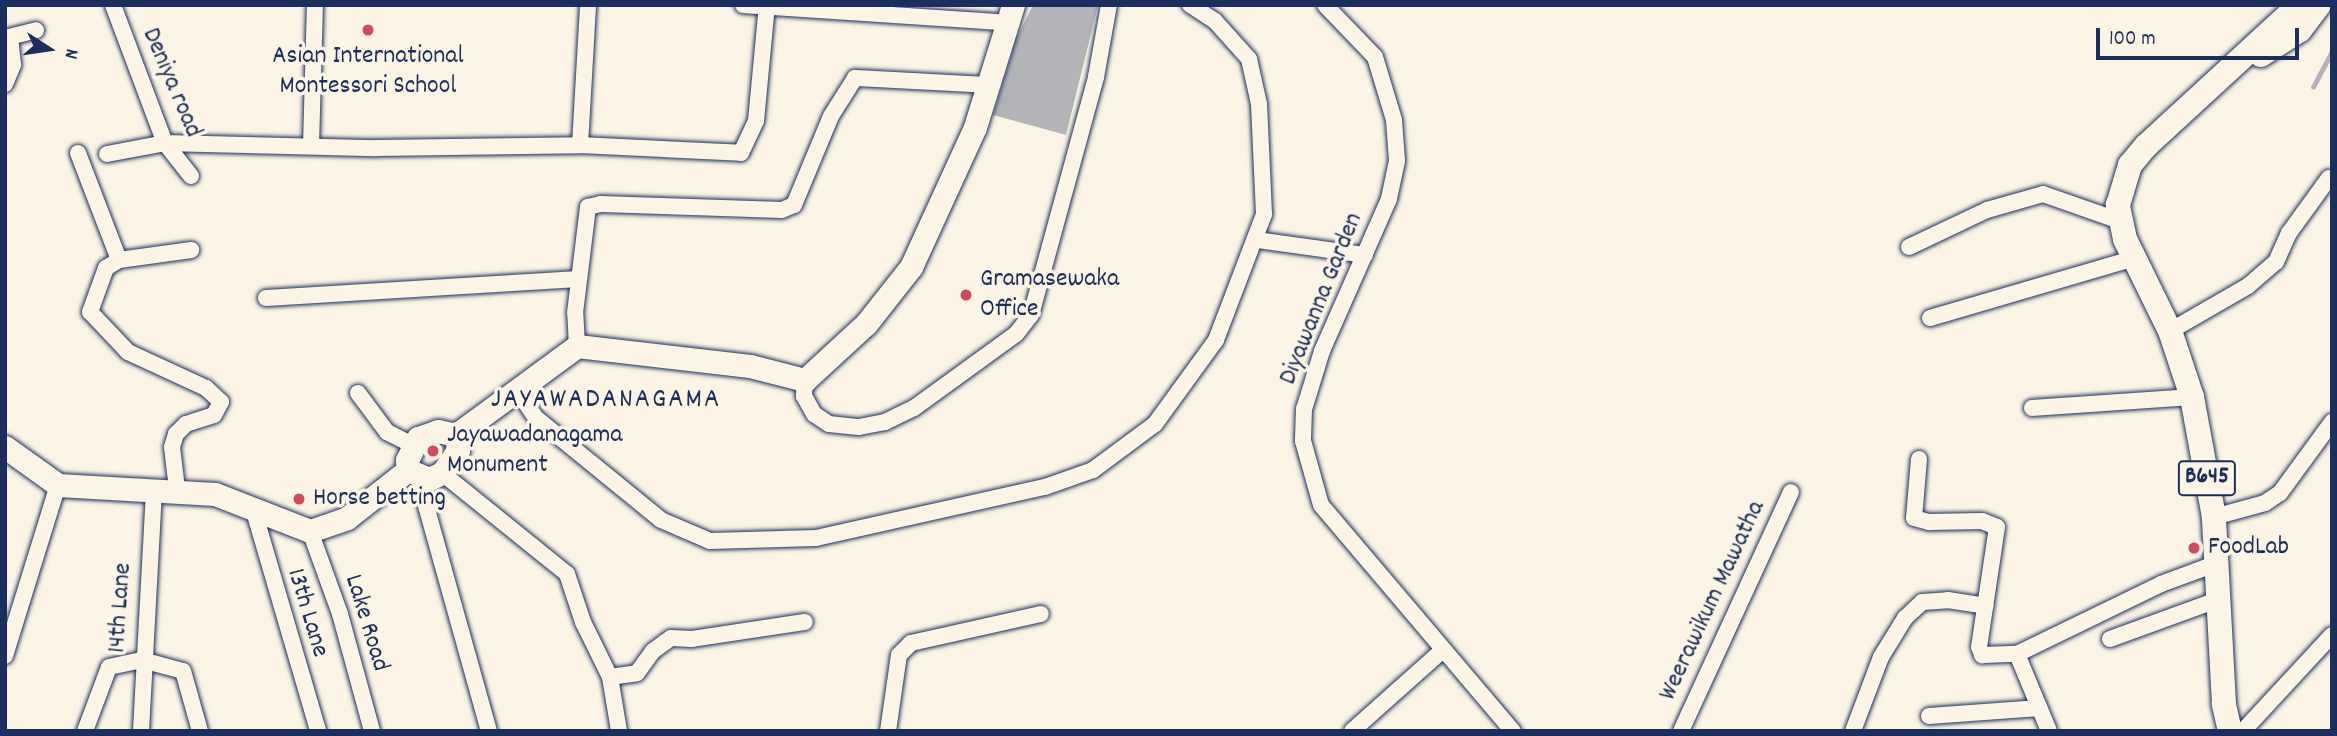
<!DOCTYPE html>
<style>
body{margin:0}
#map{position:relative;width:2337px;height:736px;overflow:hidden;background:#fcf5e5;font-family:Dekko,sans-serif}
div>[style]{position:absolute}
.water>*{inset:0;background:#b2b4b8}
.stream>*{height:4.5px;margin:-2.25px;padding:0 2.25px;transform-origin:2.25px;border-radius:2.25px;background:#b2b4b8}
.roads{filter:drop-shadow(0 0 2px #1b2f5e) drop-shadow(0 0 2px #1b2f5e)}
.street>*{height:16px;margin:-8px;padding:0 8px;transform-origin:8px;border-radius:8px;background:#fcf5e5}
.secondary>*{height:23px;margin:-11.5px;padding:0 11.5px;transform-origin:11.5px;border-radius:11.5px;background:#fcf5e5}
.primary>*{height:24px;margin:-12px;padding:0 12px;transform-origin:12px;border-radius:12px;background:#fcf5e5}
.dots>*{width:19px;height:19px;translate:-50% -50%;box-sizing:border-box;border:4px solid #fcf5e5;border-radius:50%}
span{translate:-50% -50%;white-space:nowrap;text-align:center;line-height:1.15;-webkit-text-stroke:7px #fcf5e5;paint-order:stroke}
.shield-label span{padding:2px 5px;background:#fcf5e5;border:2px solid;border-radius:5px;-webkit-text-stroke-width:0}
.shield-label{font-size:24px;color:#1b2f5e;font-weight:700}
.poi-label{font-size:26px;color:#1b2f5e}
.left{translate:0 -50%;text-align:left}
.street-label{font-size:26px;color:#1b2f5e}
.neighbourhood-label{font-size:28px;color:#1b2f5e;letter-spacing:2px}
.frame{position:absolute;inset:0;border:7px solid #1b2f5e;pointer-events:none}
.north{position:absolute;left:14px;top:14px;width:70px;height:70px;-webkit-text-stroke:5px #fcf5e5;paint-order:stroke;rotate:102deg;font-size:19px;font-weight:700;line-height:28px;text-align:center;color:#1b2f5e}
.north::after{content:'';display:block;margin:auto;width:24px;height:32px;background:#1b2f5e;clip-path:polygon(50% 0,100% 100%,50% 72%,0 100%)}
.scale{position:absolute;left:2096px;top:28px;width:203px;height:32px;box-sizing:border-box;border:4px solid #1b2f5e;border-top:0;padding-left:9px;font-size:21px;line-height:24px;white-space:nowrap;color:#1b2f5e;-webkit-text-stroke:5px #fcf5e5;paint-order:stroke}
</style>
<div id="map">
<div class="water">
<div style="clip-path:polygon(1033px 5px,1098px 5px,1066px 135px,993px 115px,1016px 39px)"></div>
</div>
<div class="stream">
<div style="left:2313px;top:87px;width:40px;rotate:-62deg"></div>
</div>
<div class="roads">
<div class="street">
<div style="left:113px;top:5px;width:147px;rotate:69.4deg"></div>
<div style="left:165px;top:143px;width:42px;rotate:51.8deg"></div>
<div style="left:743px;top:5px;width:269px;rotate:3.8deg"></div>
<div style="left:1325px;top:5px;width:72px;rotate:46.1deg"></div>
<div style="left:1375px;top:57px;width:66px;rotate:73.2deg"></div>
<div style="left:1394px;top:120px;width:41px;rotate:85.8deg"></div>
<div style="left:1397px;top:161px;width:39px;rotate:102deg"></div>
<div style="left:1389px;top:199px;width:166px;rotate:113.8deg"></div>
<div style="left:1322px;top:351px;width:61px;rotate:107.2deg"></div>
<div style="left:1304px;top:409px;width:32px;rotate:92deg"></div>
<div style="left:1303px;top:441px;width:66px;rotate:74.3deg"></div>
<div style="left:1321px;top:505px;width:297px;rotate:49.7deg"></div>
<div style="left:5px;top:38px;width:32px;rotate:-14deg"></div>
<div style="left:5px;top:84px;width:21px;rotate:-67deg"></div>
<div style="left:13px;top:65px;width:28px;rotate:-96deg"></div>
<div style="left:580px;top:145px;width:140px;rotate:-86.7deg"></div>
<div style="left:311px;top:146px;width:141px;rotate:-88.4deg"></div>
<div style="left:78px;top:153px;width:115px;rotate:69deg"></div>
<div style="left:107px;top:154px;width:59px;rotate:-10.7deg"></div>
<div style="left:165px;top:143px;width:211px;rotate:1.4deg"></div>
<div style="left:376px;top:148px;width:204px;rotate:-0.8deg"></div>
<div style="left:580px;top:145px;width:161px;rotate:2.8deg"></div>
<div style="left:741px;top:153px;width:35px;rotate:-65deg"></div>
<div style="left:756px;top:121px;width:117px;rotate:-84.6deg"></div>
<div style="left:1257px;top:240px;width:109px;rotate:7.9deg"></div>
<div style="left:1909px;top:247px;width:86px;rotate:-25.4deg"></div>
<div style="left:1987px;top:210px;width:58px;rotate:-15.9deg"></div>
<div style="left:2043px;top:194px;width:82px;rotate:19.3deg"></div>
<div style="left:266px;top:298px;width:313px;rotate:-3.5deg"></div>
<div style="left:1930px;top:318px;width:214px;rotate:-16.3deg"></div>
<div style="left:2170px;top:331px;width:90px;rotate:-30deg"></div>
<div style="left:2248px;top:286px;width:37px;rotate:-41deg"></div>
<div style="left:2276px;top:262px;width:32px;rotate:-66deg"></div>
<div style="left:2289px;top:233px;width:68px;rotate:-54deg"></div>
<div style="left:577px;top:346px;width:33px;rotate:-93deg"></div>
<div style="left:575px;top:313px;width:107px;rotate:-83deg"></div>
<div style="left:588px;top:207px;width:13px;rotate:-13deg"></div>
<div style="left:601px;top:204px;width:181px;rotate:1.9deg"></div>
<div style="left:782px;top:210px;width:13px;rotate:-23deg"></div>
<div style="left:794px;top:205px;width:96px;rotate:-67.4deg"></div>
<div style="left:831px;top:116px;width:45px;rotate:-57.7deg"></div>
<div style="left:855px;top:78px;width:133px;rotate:3deg"></div>
<div style="left:805px;top:380px;width:16px;rotate:94deg"></div>
<div style="left:804px;top:396px;width:21px;rotate:61deg"></div>
<div style="left:814px;top:414px;width:18px;rotate:34deg"></div>
<div style="left:829px;top:424px;width:30px;rotate:6deg"></div>
<div style="left:859px;top:427px;width:26px;rotate:-11deg"></div>
<div style="left:885px;top:422px;width:32px;rotate:-26deg"></div>
<div style="left:914px;top:408px;width:126px;rotate:-36deg"></div>
<div style="left:1016px;top:334px;width:24px;rotate:-52deg"></div>
<div style="left:1031px;top:315px;width:247px;rotate:-74.7deg"></div>
<div style="left:1096px;top:77px;width:73px;rotate:-79.8deg"></div>
<div style="left:517px;top:390px;width:34px;rotate:56deg"></div>
<div style="left:536px;top:418px;width:161px;rotate:39.2deg"></div>
<div style="left:661px;top:520px;width:53px;rotate:23.2deg"></div>
<div style="left:710px;top:541px;width:106px;rotate:-1.6deg"></div>
<div style="left:816px;top:538px;width:235px;rotate:-12.6deg"></div>
<div style="left:1045px;top:487px;width:51px;rotate:-19.5deg"></div>
<div style="left:1093px;top:470px;width:77px;rotate:-36.6deg"></div>
<div style="left:1155px;top:424px;width:104px;rotate:-54deg"></div>
<div style="left:1216px;top:340px;width:135px;rotate:-69.1deg"></div>
<div style="left:1264px;top:214px;width:110px;rotate:-92.6deg"></div>
<div style="left:1259px;top:104px;width:46px;rotate:-102.5deg"></div>
<div style="left:1249px;top:59px;width:51px;rotate:-131.8deg"></div>
<div style="left:1215px;top:21px;width:30px;rotate:-147deg"></div>
<div style="left:358px;top:393px;width:49px;rotate:53.4deg"></div>
<div style="left:387px;top:432px;width:29px;rotate:27deg"></div>
<div style="left:2032px;top:408px;width:160px;rotate:-3.9deg"></div>
<div style="left:1919px;top:459px;width:59px;rotate:94.8deg"></div>
<div style="left:1914px;top:518px;width:16px;rotate:15deg"></div>
<div style="left:1929px;top:522px;width:53px;rotate:-1.1deg"></div>
<div style="left:1982px;top:521px;width:16px;rotate:22deg"></div>
<div style="left:1997px;top:527px;width:121px;rotate:98.5deg"></div>
<div style="left:1979px;top:647px;width:9px;rotate:69deg"></div>
<div style="left:1982px;top:655px;width:35px;rotate:-2deg"></div>
<div style="left:2017px;top:654px;width:160px;rotate:-25.9deg"></div>
<div style="left:2161px;top:584px;width:58px;rotate:-20.3deg"></div>
<div style="left:442px;top:473px;width:161px;rotate:38.9deg"></div>
<div style="left:567px;top:574px;width:51px;rotate:71.6deg"></div>
<div style="left:583px;top:622px;width:61px;rotate:63.9deg"></div>
<div style="left:610px;top:677px;width:55px;rotate:80.5deg"></div>
<div style="left:418px;top:477px;width:264px;rotate:74.4deg"></div>
<div style="left:177px;top:489px;width:42px;rotate:-96.8deg"></div>
<div style="left:172px;top:447px;width:14px;rotate:-73deg"></div>
<div style="left:176px;top:434px;width:14px;rotate:-45deg"></div>
<div style="left:186px;top:424px;width:29px;rotate:-18deg"></div>
<div style="left:214px;top:415px;width:15px;rotate:-62deg"></div>
<div style="left:221px;top:402px;width:21px;rotate:-137deg"></div>
<div style="left:206px;top:388px;width:86px;rotate:-155.2deg"></div>
<div style="left:128px;top:352px;width:55px;rotate:-133.5deg"></div>
<div style="left:90px;top:312px;width:47px;rotate:-70deg"></div>
<div style="left:106px;top:268px;width:15px;rotate:-32deg"></div>
<div style="left:119px;top:260px;width:73px;rotate:-7.9deg"></div>
<div style="left:253px;top:508px;width:232px;rotate:73.7deg"></div>
<div style="left:2214px;top:517px;width:53px;rotate:-15.4deg"></div>
<div style="left:2265px;top:503px;width:18px;rotate:-34deg"></div>
<div style="left:2280px;top:493px;width:88px;rotate:-53.8deg"></div>
<div style="left:310px;top:531px;width:88px;rotate:70.1deg"></div>
<div style="left:340px;top:614px;width:121px;rotate:74.7deg"></div>
<div style="left:2110px;top:639px;width:114px;rotate:-20deg"></div>
<div style="left:2017px;top:654px;width:83px;rotate:67.4deg"></div>
<div style="left:5px;top:656px;width:179px;rotate:-72.8deg"></div>
<div style="left:610px;top:677px;width:27px;rotate:-8deg"></div>
<div style="left:637px;top:673px;width:27px;rotate:-54deg"></div>
<div style="left:653px;top:651px;width:22px;rotate:-36deg"></div>
<div style="left:671px;top:638px;width:21px;rotate:3deg"></div>
<div style="left:692px;top:639px;width:114px;rotate:-8.6deg"></div>
<div style="left:1929px;top:716px;width:111px;rotate:-4.1deg"></div>
<div style="left:85px;top:731px;width:68px;rotate:-69.4deg"></div>
<div style="left:109px;top:667px;width:34px;rotate:-12deg"></div>
<div style="left:142px;top:660px;width:42px;rotate:15deg"></div>
<div style="left:183px;top:671px;width:62px;rotate:74.2deg"></div>
<div style="left:141px;top:731px;width:243px;rotate:-86.9deg"></div>
<div style="left:888px;top:731px;width:77px;rotate:-81.8deg"></div>
<div style="left:899px;top:655px;width:17px;rotate:-45deg"></div>
<div style="left:911px;top:643px;width:133px;rotate:-12.6deg"></div>
<div style="left:1352px;top:731px;width:122px;rotate:-41.7deg"></div>
<div style="left:1681px;top:731px;width:263px;rotate:-65.3deg"></div>
<div style="left:1853px;top:731px;width:79px;rotate:-69.3deg"></div>
<div style="left:1881px;top:657px;width:46px;rotate:-58.4deg"></div>
<div style="left:1905px;top:618px;width:23px;rotate:-43deg"></div>
<div style="left:1922px;top:602px;width:26px;rotate:-4deg"></div>
<div style="left:1948px;top:600px;width:38px;rotate:9deg"></div>
<div style="left:2243px;top:731px;width:131px;rotate:-47.2deg"></div>
</div>
<div class="secondary">
<div style="left:456px;top:435px;width:150px;rotate:-36.3deg"></div>
<div style="left:577px;top:346px;width:174px;rotate:6.6deg"></div>
<div style="left:750px;top:366px;width:57px;rotate:14.3deg"></div>
<div style="left:805px;top:380px;width:83px;rotate:-42.6deg"></div>
<div style="left:866px;top:324px;width:73px;rotate:-51.7deg"></div>
<div style="left:911px;top:267px;width:154px;rotate:-65.4deg"></div>
<div style="left:975px;top:127px;width:128px;rotate:-72.7deg"></div>
<div style="left:5px;top:447px;width:65px;rotate:35.6deg"></div>
<div style="left:58px;top:485px;width:157px;rotate:3.3deg"></div>
<div style="left:215px;top:494px;width:102px;rotate:21.3deg"></div>
<div style="left:310px;top:531px;width:39px;rotate:-19deg"></div>
<div style="left:347px;top:518px;width:78px;rotate:-38.2deg"></div>
<div style="left:408px;top:470px;width:23px;rotate:23deg"></div>
<div style="left:429px;top:479px;width:14px;rotate:-25deg"></div>
<div style="left:442px;top:473px;width:28px;rotate:-55deg"></div>
<div style="left:458px;top:450px;width:15px;rotate:-98deg"></div>
<div style="left:408px;top:470px;width:10px;rotate:-96deg"></div>
<div style="left:407px;top:460px;width:25px;rotate:-63deg"></div>
<div style="left:418px;top:438px;width:21px;rotate:-19deg"></div>
<div style="left:438px;top:431px;width:18px;rotate:13deg"></div>
</div>
<div class="primary">
<div style="left:2261px;top:55px;width:46px;rotate:-32.7deg"></div>
<div style="left:2300px;top:30px;width:31px;rotate:-53deg"></div>
<div style="left:2230px;top:731px;width:28px;rotate:-103deg"></div>
<div style="left:2224px;top:704px;width:187px;rotate:-93.1deg"></div>
<div style="left:2214px;top:517px;width:122px;rotate:-100.4deg"></div>
<div style="left:2192px;top:397px;width:70px;rotate:-108.4deg"></div>
<div style="left:2170px;top:331px;width:102px;rotate:-116.1deg"></div>
<div style="left:2125px;top:239px;width:35px;rotate:-102deg"></div>
<div style="left:2118px;top:205px;width:42px;rotate:-73.3deg"></div>
<div style="left:2130px;top:165px;width:26px;rotate:-50deg"></div>
<div style="left:2147px;top:145px;width:207px;rotate:-42.6deg"></div>
</div>
</div>
<div class="dots">
<div style="left:368px;top:30px;background:#d1495b"></div>
<div style="left:966px;top:295px;background:#d1495b"></div>
<div style="left:433px;top:451px;background:#d1495b"></div>
<div style="left:299px;top:499px;background:#d1495b"></div>
<div style="left:2194px;top:548px;background:#d1495b"></div>
</div>
<div class="shield-label">
<span style="left:2207px;top:478px">B645</span>
</div>
<div class="poi-label">
<span style="left:368px;top:72px">Asian International<br>Montessori School</span>
<span class="left" style="left:980px;top:295px">Gramasewaka<br>Office</span>
<span class="left" style="left:447px;top:451px">Jayawadanagama<br>Monument</span>
<span class="left" style="left:313px;top:499px">Horse betting</span>
<span class="left" style="left:2208px;top:548px">FoodLab</span>
</div>
<div class="street-label">
<span style="left:171px;top:83px;rotate:67deg">Deniya road</span>
<span style="left:1322px;top:299px;rotate:-68deg">Diyawanna Garden</span>
<span style="left:1713px;top:601px;rotate:-65deg">Weerawikum Mawatha</span>
<span style="left:121px;top:608px;rotate:-86deg">14th Lane</span>
<span style="left:307px;top:613px;rotate:73deg">13th Lane</span>
<span style="left:366px;top:623px;rotate:73deg">Lake Road</span>
</div>
<div class="neighbourhood-label">
<span style="left:606px;top:401px">JAYAWADANAGAMA</span>
</div>
<div class="frame"></div>
<div class="north">N</div>
<div class="scale">100 m</div>
</div>
